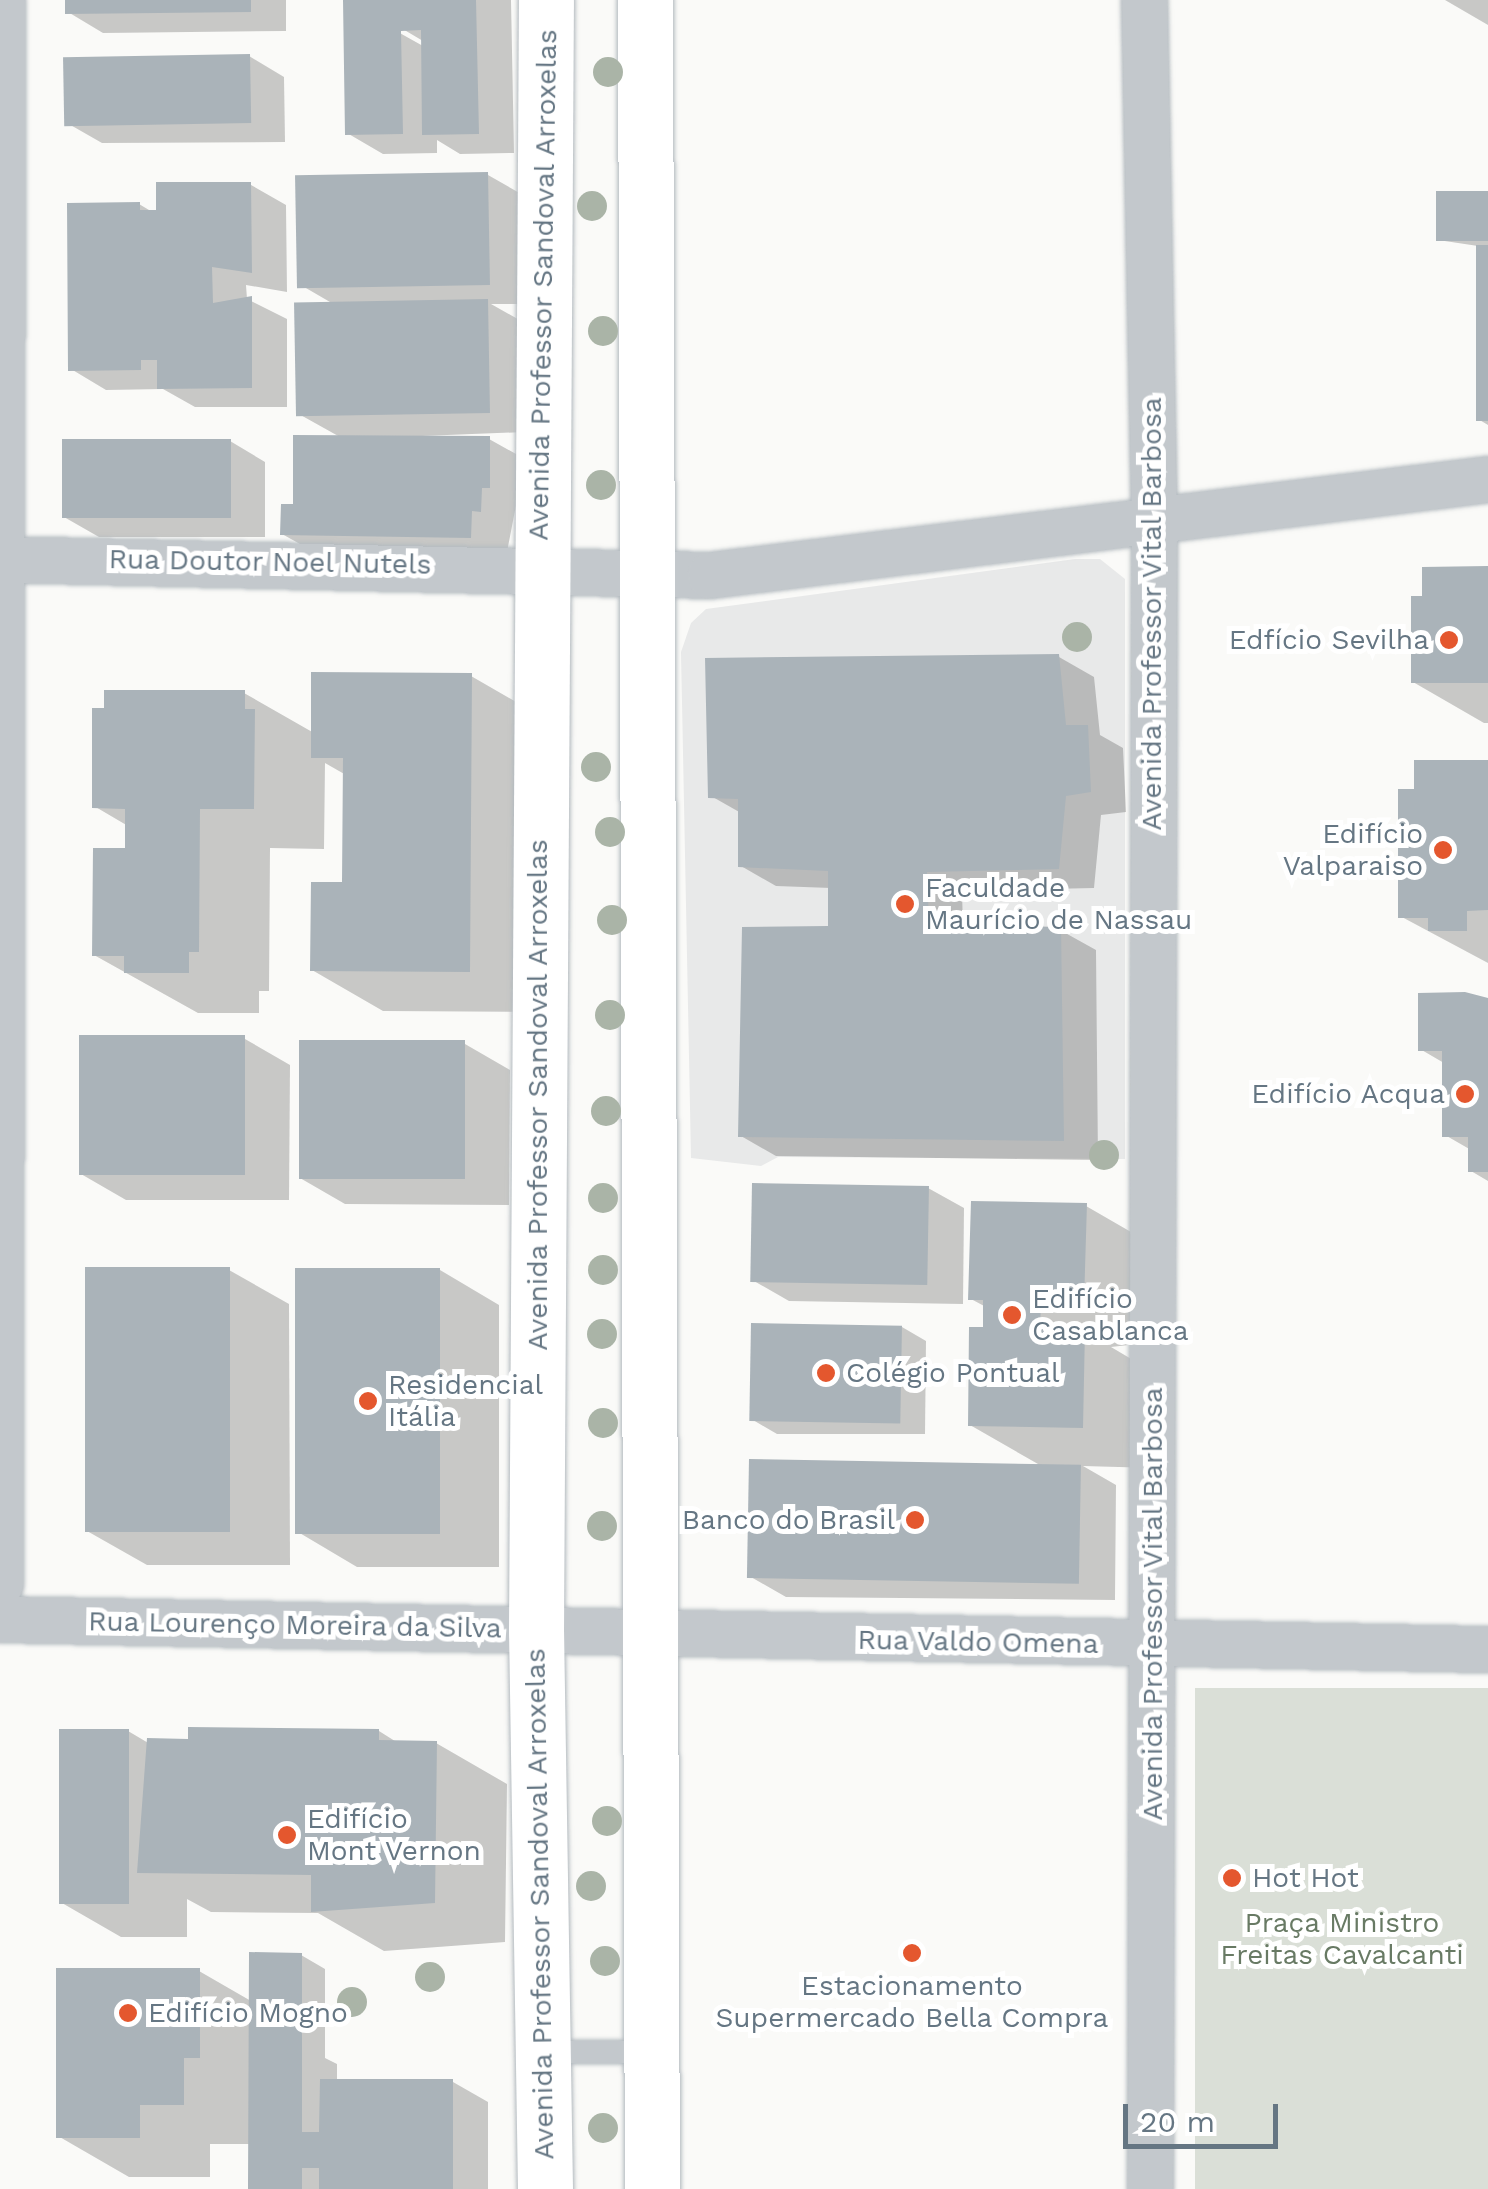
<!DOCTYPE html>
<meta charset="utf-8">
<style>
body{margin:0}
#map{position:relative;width:1488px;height:2189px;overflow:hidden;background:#fafaf8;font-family:"Work Sans",sans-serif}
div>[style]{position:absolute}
.built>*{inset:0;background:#e8e9e9}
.green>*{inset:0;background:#dadfd7;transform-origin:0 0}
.shadow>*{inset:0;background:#0003}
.building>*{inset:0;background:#aab3b9;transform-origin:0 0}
.roads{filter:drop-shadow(0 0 2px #b3babf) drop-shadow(0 0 2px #b3babf)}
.lane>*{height:22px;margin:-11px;padding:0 11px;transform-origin:11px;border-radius:11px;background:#c3c8cc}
.street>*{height:45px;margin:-22.5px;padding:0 22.5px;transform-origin:22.5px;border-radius:22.5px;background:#c3c8cc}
.secondary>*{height:55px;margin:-27.5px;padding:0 27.5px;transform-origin:27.5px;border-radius:27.5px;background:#fff}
.trees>*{width:30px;height:30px;margin:-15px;border-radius:50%;background:#aab4a7}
.dots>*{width:28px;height:28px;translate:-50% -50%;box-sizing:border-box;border:5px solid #fff;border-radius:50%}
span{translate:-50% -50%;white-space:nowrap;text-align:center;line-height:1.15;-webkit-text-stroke:10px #fff;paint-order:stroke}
.street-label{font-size:28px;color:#657683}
.poi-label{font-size:28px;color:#657683}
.right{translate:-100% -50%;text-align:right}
.left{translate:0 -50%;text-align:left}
.park-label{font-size:28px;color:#687a64}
.scale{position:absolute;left:1123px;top:2104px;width:155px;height:45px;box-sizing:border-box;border:5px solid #657683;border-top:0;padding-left:12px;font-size:30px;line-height:35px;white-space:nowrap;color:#657683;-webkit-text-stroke:8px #fff;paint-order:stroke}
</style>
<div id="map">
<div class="built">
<div style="clip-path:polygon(1075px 559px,1100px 559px,1125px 579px,1125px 1159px,778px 1157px,761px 1166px,691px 1158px,681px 652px,691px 623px,706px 609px)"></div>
</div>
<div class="green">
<div style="left:1488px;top:1688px;width:501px;height:293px;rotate:90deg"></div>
</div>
<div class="shadow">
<div style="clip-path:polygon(67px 0,286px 0,286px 31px,103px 33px,68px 12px)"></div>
<div style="clip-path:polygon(evenodd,346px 0,511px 0,514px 153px,460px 154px,437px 140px,437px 153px,383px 154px,347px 133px,346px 0,391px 22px,423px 41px,423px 46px,389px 27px,391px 22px)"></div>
<div style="clip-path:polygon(1445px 0,1488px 0,1488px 25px)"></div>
<div style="clip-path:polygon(249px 56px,284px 77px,285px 142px,102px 143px,67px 123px)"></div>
<div style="clip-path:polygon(488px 175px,523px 195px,524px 304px,491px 304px,523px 322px,524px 432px,372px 438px,489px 439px,525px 459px,506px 557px,318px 554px,282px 534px,340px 437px,297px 413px,330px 302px,299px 284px)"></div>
<div style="clip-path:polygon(251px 185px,286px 205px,287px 292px,246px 285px,247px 299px,287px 319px,287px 407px,195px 407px,163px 389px,106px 390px,71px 369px,139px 204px,154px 213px)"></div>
<div style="clip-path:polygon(1488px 193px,1488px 425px,1478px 419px,1478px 246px,1438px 240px)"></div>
<div style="clip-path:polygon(230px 441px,265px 462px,265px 537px,99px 537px,64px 517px)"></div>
<div style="clip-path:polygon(1488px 569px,1488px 723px,1484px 723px,1413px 682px,1424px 599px)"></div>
<div style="clip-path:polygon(1059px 657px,1094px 677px,1100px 735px,1123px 748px,1126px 812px,1101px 815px,1094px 888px,962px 891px,963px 928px,1060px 930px,1096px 950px,1098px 1160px,776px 1156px,741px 1136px,831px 929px,831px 888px,776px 886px,741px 866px,741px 813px,711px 796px)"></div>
<div style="clip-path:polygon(471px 676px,542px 717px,541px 1012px,383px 1011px,312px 970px,345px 884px,346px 775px,325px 763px,324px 849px,270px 848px,269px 991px,259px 991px,259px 1013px,198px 1013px,94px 955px,128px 850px,128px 826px,94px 806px,244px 693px,314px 733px)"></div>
<div style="clip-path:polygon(1488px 763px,1488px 963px,1400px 916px,1417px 791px)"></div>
<div style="clip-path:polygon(1488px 998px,1488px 1181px,1471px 1171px,1471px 1150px,1445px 1135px,1444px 1063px,1420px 1049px)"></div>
<div style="clip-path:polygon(245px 1039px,290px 1065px,289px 1200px,126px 1200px,81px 1174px)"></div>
<div style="clip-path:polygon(465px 1044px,510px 1070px,509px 1205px,345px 1204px,300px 1178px)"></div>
<div style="clip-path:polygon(928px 1188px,964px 1208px,963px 1304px,789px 1301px,754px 1281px)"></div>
<div style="clip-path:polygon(1086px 1206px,1157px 1247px,1155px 1342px,1111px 1347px,1155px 1373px,1154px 1468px,1083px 1466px,1116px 1485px,1115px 1600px,786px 1597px,751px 1577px,1038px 1464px,970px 1425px,986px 1329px,986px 1307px,971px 1299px)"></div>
<div style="clip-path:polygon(229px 1270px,289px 1304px,290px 1565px,147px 1565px,87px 1531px)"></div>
<div style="clip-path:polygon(440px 1270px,499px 1305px,499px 1567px,357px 1567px,298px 1532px)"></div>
<div style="clip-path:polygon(902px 1327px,926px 1341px,925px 1434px,777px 1434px,753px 1420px)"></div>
<div style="clip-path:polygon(128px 1731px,150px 1744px,379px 1731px,398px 1743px,436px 1743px,507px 1784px,505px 1942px,384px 1951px,318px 1913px,211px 1912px,187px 1899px,187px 1937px,121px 1937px,62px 1903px)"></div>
<div style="clip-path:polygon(301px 1955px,325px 1969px,325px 2058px,337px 2064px,337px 2082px,453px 2082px,488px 2102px,488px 2189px,251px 2189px,251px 2144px,210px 2144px,210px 2177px,129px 2177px,58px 2136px,199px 1971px,251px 2001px)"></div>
</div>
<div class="building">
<div style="clip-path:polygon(65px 0,251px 0,251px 12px,65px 14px)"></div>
<div style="clip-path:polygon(343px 0,476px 0,479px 134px,422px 135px,421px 30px,401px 31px,403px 134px,345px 135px)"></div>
<div style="left:250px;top:54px;width:69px;height:187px;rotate:89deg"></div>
<div style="left:488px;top:172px;width:113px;height:193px;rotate:89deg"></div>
<div style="clip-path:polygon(156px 182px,251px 182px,252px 273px,212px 267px,213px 303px,252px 296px,252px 388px,157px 389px,157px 360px,141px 360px,141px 370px,68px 371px,67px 203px,140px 202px,140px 210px,156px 210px)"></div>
<div style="left:1436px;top:191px;width:52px;height:50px"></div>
<div style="left:1476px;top:245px;width:12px;height:176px"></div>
<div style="left:488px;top:299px;width:114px;height:194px;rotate:89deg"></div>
<div style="clip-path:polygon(293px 435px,490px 436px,490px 488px,482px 488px,481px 512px,472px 511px,471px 538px,280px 535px,281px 504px,293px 504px)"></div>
<div style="left:62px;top:439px;width:169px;height:79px"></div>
<div style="clip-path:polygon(1488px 566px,1488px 683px,1411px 683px,1411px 596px,1422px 596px,1422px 567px)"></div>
<div style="clip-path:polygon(1059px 654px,1066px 725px,1088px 725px,1091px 792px,1066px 796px,1059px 869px,927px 872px,929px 924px,1061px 927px,1064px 1141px,738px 1137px,742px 927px,828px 926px,828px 871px,738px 867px,738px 799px,708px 798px,705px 658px)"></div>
<div style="clip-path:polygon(311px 672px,472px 673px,470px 972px,310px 971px,311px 882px,342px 882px,343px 758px,311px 758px)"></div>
<div style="clip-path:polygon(104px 690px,245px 690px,245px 709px,255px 709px,254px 809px,200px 809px,199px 952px,189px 952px,189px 973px,124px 973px,124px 956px,92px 956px,93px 848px,125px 848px,125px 809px,92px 808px,92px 708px,104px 708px)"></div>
<div style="clip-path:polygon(1414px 760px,1488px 760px,1488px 910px,1467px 911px,1467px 931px,1428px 931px,1428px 918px,1398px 918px,1398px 789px,1414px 789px)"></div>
<div style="clip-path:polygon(1465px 992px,1488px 998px,1488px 1172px,1468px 1172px,1468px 1137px,1442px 1137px,1442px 1051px,1418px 1051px,1418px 993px)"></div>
<div style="left:79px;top:1035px;width:166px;height:140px"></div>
<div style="left:299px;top:1040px;width:166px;height:139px"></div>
<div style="left:752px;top:1183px;width:177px;height:99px;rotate:1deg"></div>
<div style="clip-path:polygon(971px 1201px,1087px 1203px,1084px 1303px,1041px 1302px,1040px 1328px,1085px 1329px,1083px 1428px,968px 1426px,969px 1327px,983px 1327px,983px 1300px,968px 1300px)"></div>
<div style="left:85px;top:1267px;width:145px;height:265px"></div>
<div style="left:295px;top:1268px;width:145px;height:266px"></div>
<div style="left:751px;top:1323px;width:151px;height:98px;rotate:1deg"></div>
<div style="left:749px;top:1459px;width:332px;height:119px;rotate:1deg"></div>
<div style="clip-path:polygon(188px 1727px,379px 1729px,379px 1740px,437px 1741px,435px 1903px,311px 1912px,311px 1875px,137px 1873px,147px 1738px,188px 1739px)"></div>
<div style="left:59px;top:1729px;width:70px;height:175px"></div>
<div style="clip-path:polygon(249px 1952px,302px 1953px,302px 2132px,319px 2132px,320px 2079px,453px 2079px,453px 2189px,319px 2189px,319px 2168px,302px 2168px,302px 2189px,248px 2189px)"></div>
<div style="clip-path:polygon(56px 1968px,200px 1968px,200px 2058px,184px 2058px,184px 2105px,140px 2105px,140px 2138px,56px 2138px)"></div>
</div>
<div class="roads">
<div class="lane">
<div style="left:542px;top:2052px;width:110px"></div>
</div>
<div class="street">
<div style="left:1144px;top:0;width:526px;rotate:88.91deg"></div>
<div style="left:1154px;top:526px;width:1663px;rotate:90.14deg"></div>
<div style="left:0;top:559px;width:710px;rotate:1.29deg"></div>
<div style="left:710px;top:575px;width:784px;rotate:-7.03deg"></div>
<div style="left:0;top:1584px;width:1584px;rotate:-89.93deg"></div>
<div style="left:0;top:1619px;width:1488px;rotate:1.16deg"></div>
</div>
<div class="secondary">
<div style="left:645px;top:0;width:2189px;rotate:89.82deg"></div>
<div style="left:545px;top:2189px;width:558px;rotate:-90.92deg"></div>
<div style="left:536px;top:1631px;width:1631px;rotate:-89.65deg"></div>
</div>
</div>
<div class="trees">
<div style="left:608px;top:72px"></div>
<div style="left:592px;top:206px"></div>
<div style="left:603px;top:331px"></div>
<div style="left:601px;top:485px"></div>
<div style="left:1077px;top:637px"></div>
<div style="left:596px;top:767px"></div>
<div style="left:610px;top:832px"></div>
<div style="left:612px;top:920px"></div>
<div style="left:610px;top:1015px"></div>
<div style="left:606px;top:1111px"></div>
<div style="left:1104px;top:1155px"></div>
<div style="left:603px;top:1198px"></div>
<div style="left:603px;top:1270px"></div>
<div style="left:602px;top:1334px"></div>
<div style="left:603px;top:1423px"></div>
<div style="left:602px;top:1526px"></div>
<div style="left:607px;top:1821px"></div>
<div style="left:591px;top:1886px"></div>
<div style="left:605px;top:1961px"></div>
<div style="left:430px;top:1977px"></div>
<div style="left:352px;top:2002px"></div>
<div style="left:603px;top:2128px"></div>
</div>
<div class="dots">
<div style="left:1449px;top:640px;background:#e4572e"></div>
<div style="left:1443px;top:850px;background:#e4572e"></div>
<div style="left:905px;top:904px;background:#e4572e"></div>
<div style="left:1465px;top:1094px;background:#e4572e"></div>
<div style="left:1012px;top:1315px;background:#e4572e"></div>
<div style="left:826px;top:1373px;background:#e4572e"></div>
<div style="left:368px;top:1401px;background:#e4572e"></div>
<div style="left:915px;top:1520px;background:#e4572e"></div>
<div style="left:287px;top:1835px;background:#e4572e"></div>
<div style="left:1232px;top:1878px;background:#e4572e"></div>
<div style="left:912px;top:1953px;background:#e4572e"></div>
<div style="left:128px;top:2013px;background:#e4572e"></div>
</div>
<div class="street-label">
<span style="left:543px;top:285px;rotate:-89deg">Avenida Professor Sandoval Arroxelas</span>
<span style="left:270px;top:562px;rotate:1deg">Rua Doutor Noel Nutels</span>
<span style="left:1152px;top:614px;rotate:-90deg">Avenida Professor Vital Barbosa</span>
<span style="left:538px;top:1095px;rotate:-90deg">Avenida Professor Sandoval Arroxelas</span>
<span style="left:1153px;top:1604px;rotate:-90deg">Avenida Professor Vital Barbosa</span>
<span style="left:295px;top:1625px;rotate:1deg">Rua Lourenço Moreira da Silva</span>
<span style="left:978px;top:1642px;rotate:1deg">Rua Valdo Omena</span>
<span style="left:540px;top:1904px;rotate:-91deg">Avenida Professor Sandoval Arroxelas</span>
</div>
<div class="poi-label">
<span class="right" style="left:1429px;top:640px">Edfício Sevilha</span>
<span class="right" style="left:1423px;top:850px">Edifício<br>Valparaiso</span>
<span class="left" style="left:925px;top:904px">Faculdade<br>Maurício de Nassau</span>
<span class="right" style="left:1445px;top:1094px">Edifício Acqua</span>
<span class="left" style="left:1032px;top:1315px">Edifício<br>Casablanca</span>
<span class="left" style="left:846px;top:1373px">Colégio Pontual</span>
<span class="left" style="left:388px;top:1401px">Residencial<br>Itália</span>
<span class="right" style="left:895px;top:1520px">Banco do Brasil</span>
<span class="left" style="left:307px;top:1835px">Edifício<br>Mont Vernon</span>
<span class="left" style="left:1252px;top:1878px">Hot Hot</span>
<span style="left:912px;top:2002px">Estacionamento<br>Supermercado Bella Compra</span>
<span class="left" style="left:148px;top:2013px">Edifício Mogno</span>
</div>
<div class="park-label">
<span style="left:1342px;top:1939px">Praça Ministro<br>Freitas Cavalcanti</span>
</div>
<div class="scale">20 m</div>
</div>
